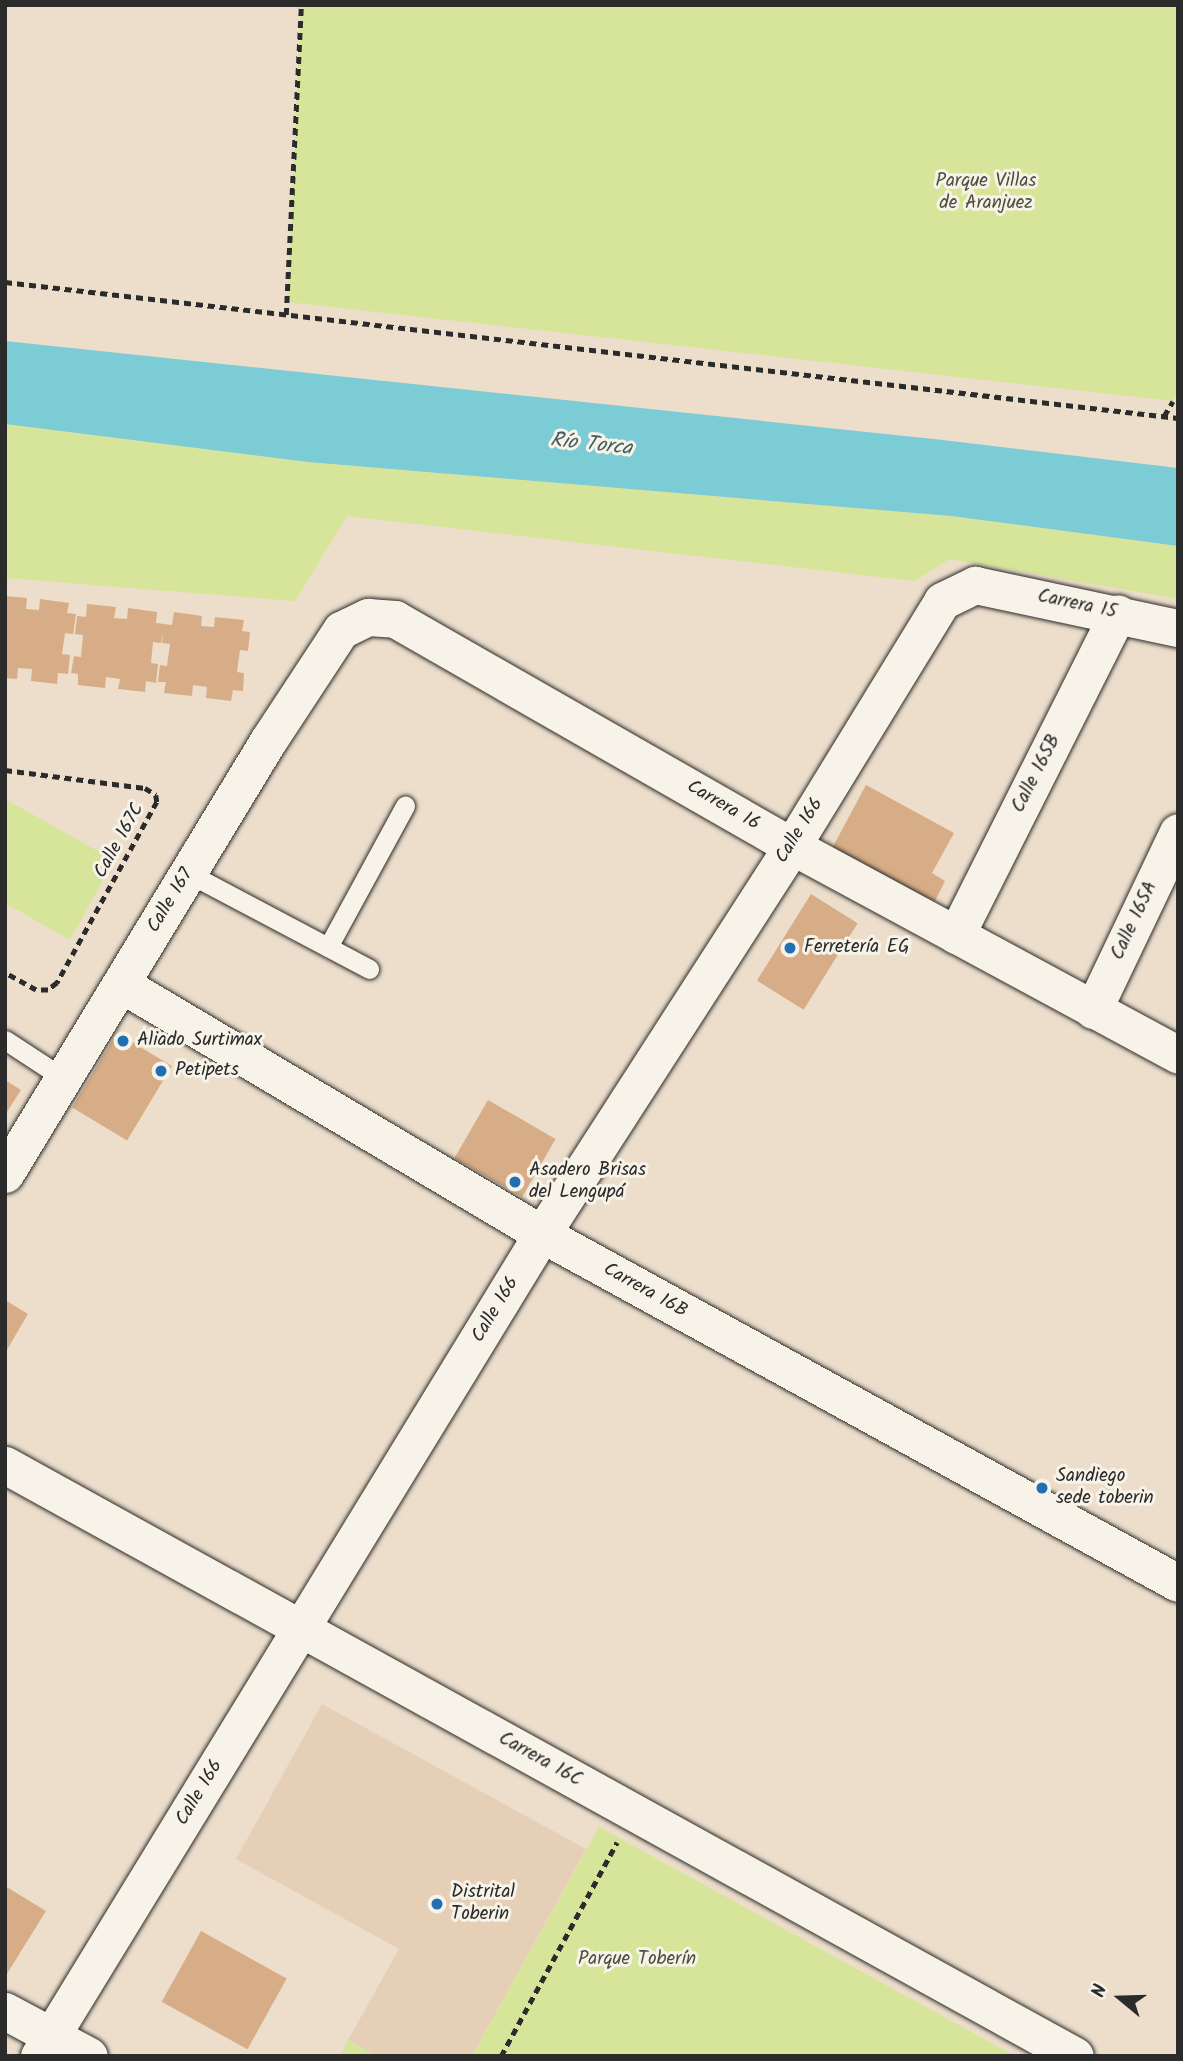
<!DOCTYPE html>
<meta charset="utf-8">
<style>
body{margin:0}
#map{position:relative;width:1183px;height:2061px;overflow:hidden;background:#eddecb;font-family:Kalam,sans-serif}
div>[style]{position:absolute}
.built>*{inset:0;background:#e6cfb7}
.green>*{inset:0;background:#d6e599}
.water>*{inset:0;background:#7cccd6}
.building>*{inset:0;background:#d6ad87;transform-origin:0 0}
.path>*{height:4.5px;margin-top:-2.25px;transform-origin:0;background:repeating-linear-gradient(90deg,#2b2b2b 0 7px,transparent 0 12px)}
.roads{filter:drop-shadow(0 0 2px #2b2b2b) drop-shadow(0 0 2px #2b2b2b)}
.lane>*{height:19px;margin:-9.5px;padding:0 9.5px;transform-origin:9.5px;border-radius:9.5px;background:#f7f3e8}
.street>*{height:37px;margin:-18.5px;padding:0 18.5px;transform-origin:18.5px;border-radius:18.5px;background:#f7f3e8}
.dots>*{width:19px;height:19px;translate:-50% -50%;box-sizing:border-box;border:4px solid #f7f3e8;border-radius:50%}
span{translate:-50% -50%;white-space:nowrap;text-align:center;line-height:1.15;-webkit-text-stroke:6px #f7f3e8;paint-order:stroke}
.park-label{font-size:19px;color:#4d5041}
.street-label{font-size:19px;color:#2b2b2b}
.poi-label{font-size:19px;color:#2b2b2b}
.left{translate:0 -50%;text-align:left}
.water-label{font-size:21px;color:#435b5e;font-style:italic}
.frame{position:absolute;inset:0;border:7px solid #2b2b2b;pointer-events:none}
.north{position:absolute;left:1085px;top:1963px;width:70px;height:70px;-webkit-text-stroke:5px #f7f3e8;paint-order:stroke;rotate:289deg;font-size:19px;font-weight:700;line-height:28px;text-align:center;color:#2b2b2b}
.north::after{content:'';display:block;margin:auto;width:24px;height:32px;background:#2b2b2b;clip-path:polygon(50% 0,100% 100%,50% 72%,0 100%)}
</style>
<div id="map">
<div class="built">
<div style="clip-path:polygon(322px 1704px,586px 1849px,472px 2056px,376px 2056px,348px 2040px,399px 1949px,236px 1859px)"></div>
</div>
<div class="green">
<div style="clip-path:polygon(301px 5px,1178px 5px,1178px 392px,1173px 401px,287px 302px)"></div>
<div style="clip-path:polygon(5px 424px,308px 462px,951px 516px,1178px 546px,1178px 599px,950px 559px,914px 581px,347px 516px,295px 601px,5px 578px)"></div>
<div style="clip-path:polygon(5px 799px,114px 860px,70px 940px,5px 903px)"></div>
<div style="clip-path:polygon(599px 1827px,1015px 2056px,472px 2056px)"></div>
<div style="clip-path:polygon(348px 2040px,376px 2056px,340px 2056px)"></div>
</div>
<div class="water">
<div style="clip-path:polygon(5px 341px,943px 440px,1178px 468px,1178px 546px,951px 516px,308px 462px,5px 424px)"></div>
</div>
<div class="building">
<div style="clip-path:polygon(5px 596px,27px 598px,26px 609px,39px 610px,40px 599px,69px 603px,67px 613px,76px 614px,73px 634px,65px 633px,62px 654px,70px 655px,68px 674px,58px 673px,57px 684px,31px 681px,32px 669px,18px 668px,17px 679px,5px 678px)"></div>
<div style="clip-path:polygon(87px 604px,116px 607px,114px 618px,127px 619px,128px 608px,157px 612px,156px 623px,172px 625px,174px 612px,202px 616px,201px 626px,214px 627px,215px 617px,244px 620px,242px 631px,250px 632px,248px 651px,240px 650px,237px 672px,244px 673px,243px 691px,233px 690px,231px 701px,206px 698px,207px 687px,193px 685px,192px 696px,164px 693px,166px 682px,158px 682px,160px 665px,167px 666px,170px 644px,162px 643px,163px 632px,161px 643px,153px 642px,151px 663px,158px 664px,156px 683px,146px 681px,145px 692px,118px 689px,120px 679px,106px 677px,105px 688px,78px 685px,78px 674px,71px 673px,74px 656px,81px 657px,83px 635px,75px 634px,77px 616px,86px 617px)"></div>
<div style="clip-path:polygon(866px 785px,954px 833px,932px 873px,945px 881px,932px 907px,830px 852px)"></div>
<div style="left:811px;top:894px;width:55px;height:102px;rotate:32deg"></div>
<div style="left:117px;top:1033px;width:64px;height:87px;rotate:31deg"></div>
<div style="clip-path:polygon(5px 1080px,21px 1090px,5px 1115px)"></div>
<div style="left:488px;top:1100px;width:78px;height:67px;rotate:30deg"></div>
<div style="clip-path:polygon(5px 1300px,28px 1314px,5px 1353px)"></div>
<div style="clip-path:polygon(5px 1886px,46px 1911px,5px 1977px)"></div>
<div style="left:201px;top:1931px;width:98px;height:81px;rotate:29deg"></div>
</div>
<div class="path">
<div style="left:5px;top:282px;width:1181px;rotate:6.61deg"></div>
<div style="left:286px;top:315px;width:310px;rotate:-87.2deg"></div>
<div style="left:1164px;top:416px;width:17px;rotate:-59deg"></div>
<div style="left:5px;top:770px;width:141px;rotate:7.3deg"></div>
<div style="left:145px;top:788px;width:13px;rotate:32deg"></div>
<div style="left:156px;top:795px;width:7px;rotate:82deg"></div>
<div style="left:157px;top:802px;width:207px;rotate:118.9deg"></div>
<div style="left:57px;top:983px;width:11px;rotate:142deg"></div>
<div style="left:48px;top:990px;width:12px;rotate:180deg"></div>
<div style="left:36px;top:990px;width:35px;rotate:-151deg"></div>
<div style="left:501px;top:2056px;width:243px;rotate:-61.5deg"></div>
</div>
<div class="roads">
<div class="lane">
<div style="left:188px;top:873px;width:205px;rotate:27.9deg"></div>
<div style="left:328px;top:947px;width:161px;rotate:-61.4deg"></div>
<div style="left:5px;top:1040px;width:69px;rotate:33.2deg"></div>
</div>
<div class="street">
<div style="left:956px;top:935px;width:360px;rotate:-63.3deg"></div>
<div style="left:121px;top:984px;width:490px;rotate:30.7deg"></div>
<div style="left:542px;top:1234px;width:725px;rotate:28.76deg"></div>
<div style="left:1093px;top:1010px;width:197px;rotate:-64.5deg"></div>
<div style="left:5px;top:1174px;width:507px;rotate:-58.73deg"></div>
<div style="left:268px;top:741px;width:133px;rotate:-56.7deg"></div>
<div style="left:341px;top:630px;width:30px;rotate:-26deg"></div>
<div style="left:368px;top:617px;width:27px;rotate:4deg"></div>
<div style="left:395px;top:619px;width:457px;rotate:29.8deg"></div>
<div style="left:792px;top:846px;width:439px;rotate:28.4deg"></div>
<div style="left:5px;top:1465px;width:1222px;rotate:28.91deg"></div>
<div style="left:5px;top:2011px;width:95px;rotate:28.2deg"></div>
<div style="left:39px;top:2056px;width:964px;rotate:-58.54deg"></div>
<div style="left:542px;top:1234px;width:462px;rotate:-57.2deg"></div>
<div style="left:792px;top:846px;width:287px;rotate:-58.5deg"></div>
<div style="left:942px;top:601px;width:37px;rotate:-26deg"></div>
<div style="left:975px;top:585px;width:208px;rotate:12deg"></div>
</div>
</div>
<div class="dots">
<div style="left:790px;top:948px;background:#1f6fb2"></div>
<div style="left:123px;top:1041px;background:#1f6fb2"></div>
<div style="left:161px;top:1071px;background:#1f6fb2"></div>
<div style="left:515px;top:1182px;background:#1f6fb2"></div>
<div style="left:1042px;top:1488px;background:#1f6fb2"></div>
<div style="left:437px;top:1904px;background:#1f6fb2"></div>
</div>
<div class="park-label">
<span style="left:986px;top:193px">Parque Villas<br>de Aranjuez</span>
<span style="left:637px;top:1960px">Parque Toberín</span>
</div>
<div class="street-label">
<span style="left:1077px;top:605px;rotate:12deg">Carrera 15</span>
<span style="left:1037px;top:774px;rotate:-63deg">Calle 165B</span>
<span style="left:723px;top:806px;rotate:30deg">Carrera 16</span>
<span style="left:800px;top:831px;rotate:-58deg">Calle 166</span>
<span style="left:120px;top:841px;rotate:-61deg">Calle 167C</span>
<span style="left:171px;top:901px;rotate:-59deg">Calle 167</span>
<span style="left:1135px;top:921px;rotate:-65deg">Calle 165A</span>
<span style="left:645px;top:1291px;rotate:29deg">Carrera 16B</span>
<span style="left:496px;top:1310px;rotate:-59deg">Calle 166</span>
<span style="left:540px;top:1760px;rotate:29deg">Carrera 16C</span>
<span style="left:200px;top:1793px;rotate:-59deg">Calle 166</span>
</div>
<div class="poi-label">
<span class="left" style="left:804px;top:948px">Ferretería EG</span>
<span class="left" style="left:137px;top:1041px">Aliado Surtimax</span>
<span class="left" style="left:175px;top:1071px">Petipets</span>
<span class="left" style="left:529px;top:1182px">Asadero Brisas<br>del Lengupá</span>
<span class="left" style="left:1056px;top:1488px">Sandiego<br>sede toberin</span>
<span class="left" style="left:451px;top:1904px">Distrital<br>Toberin</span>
</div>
<div class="water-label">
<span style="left:591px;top:445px;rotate:6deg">Río Torca</span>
</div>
<div class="frame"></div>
<div class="north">N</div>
</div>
